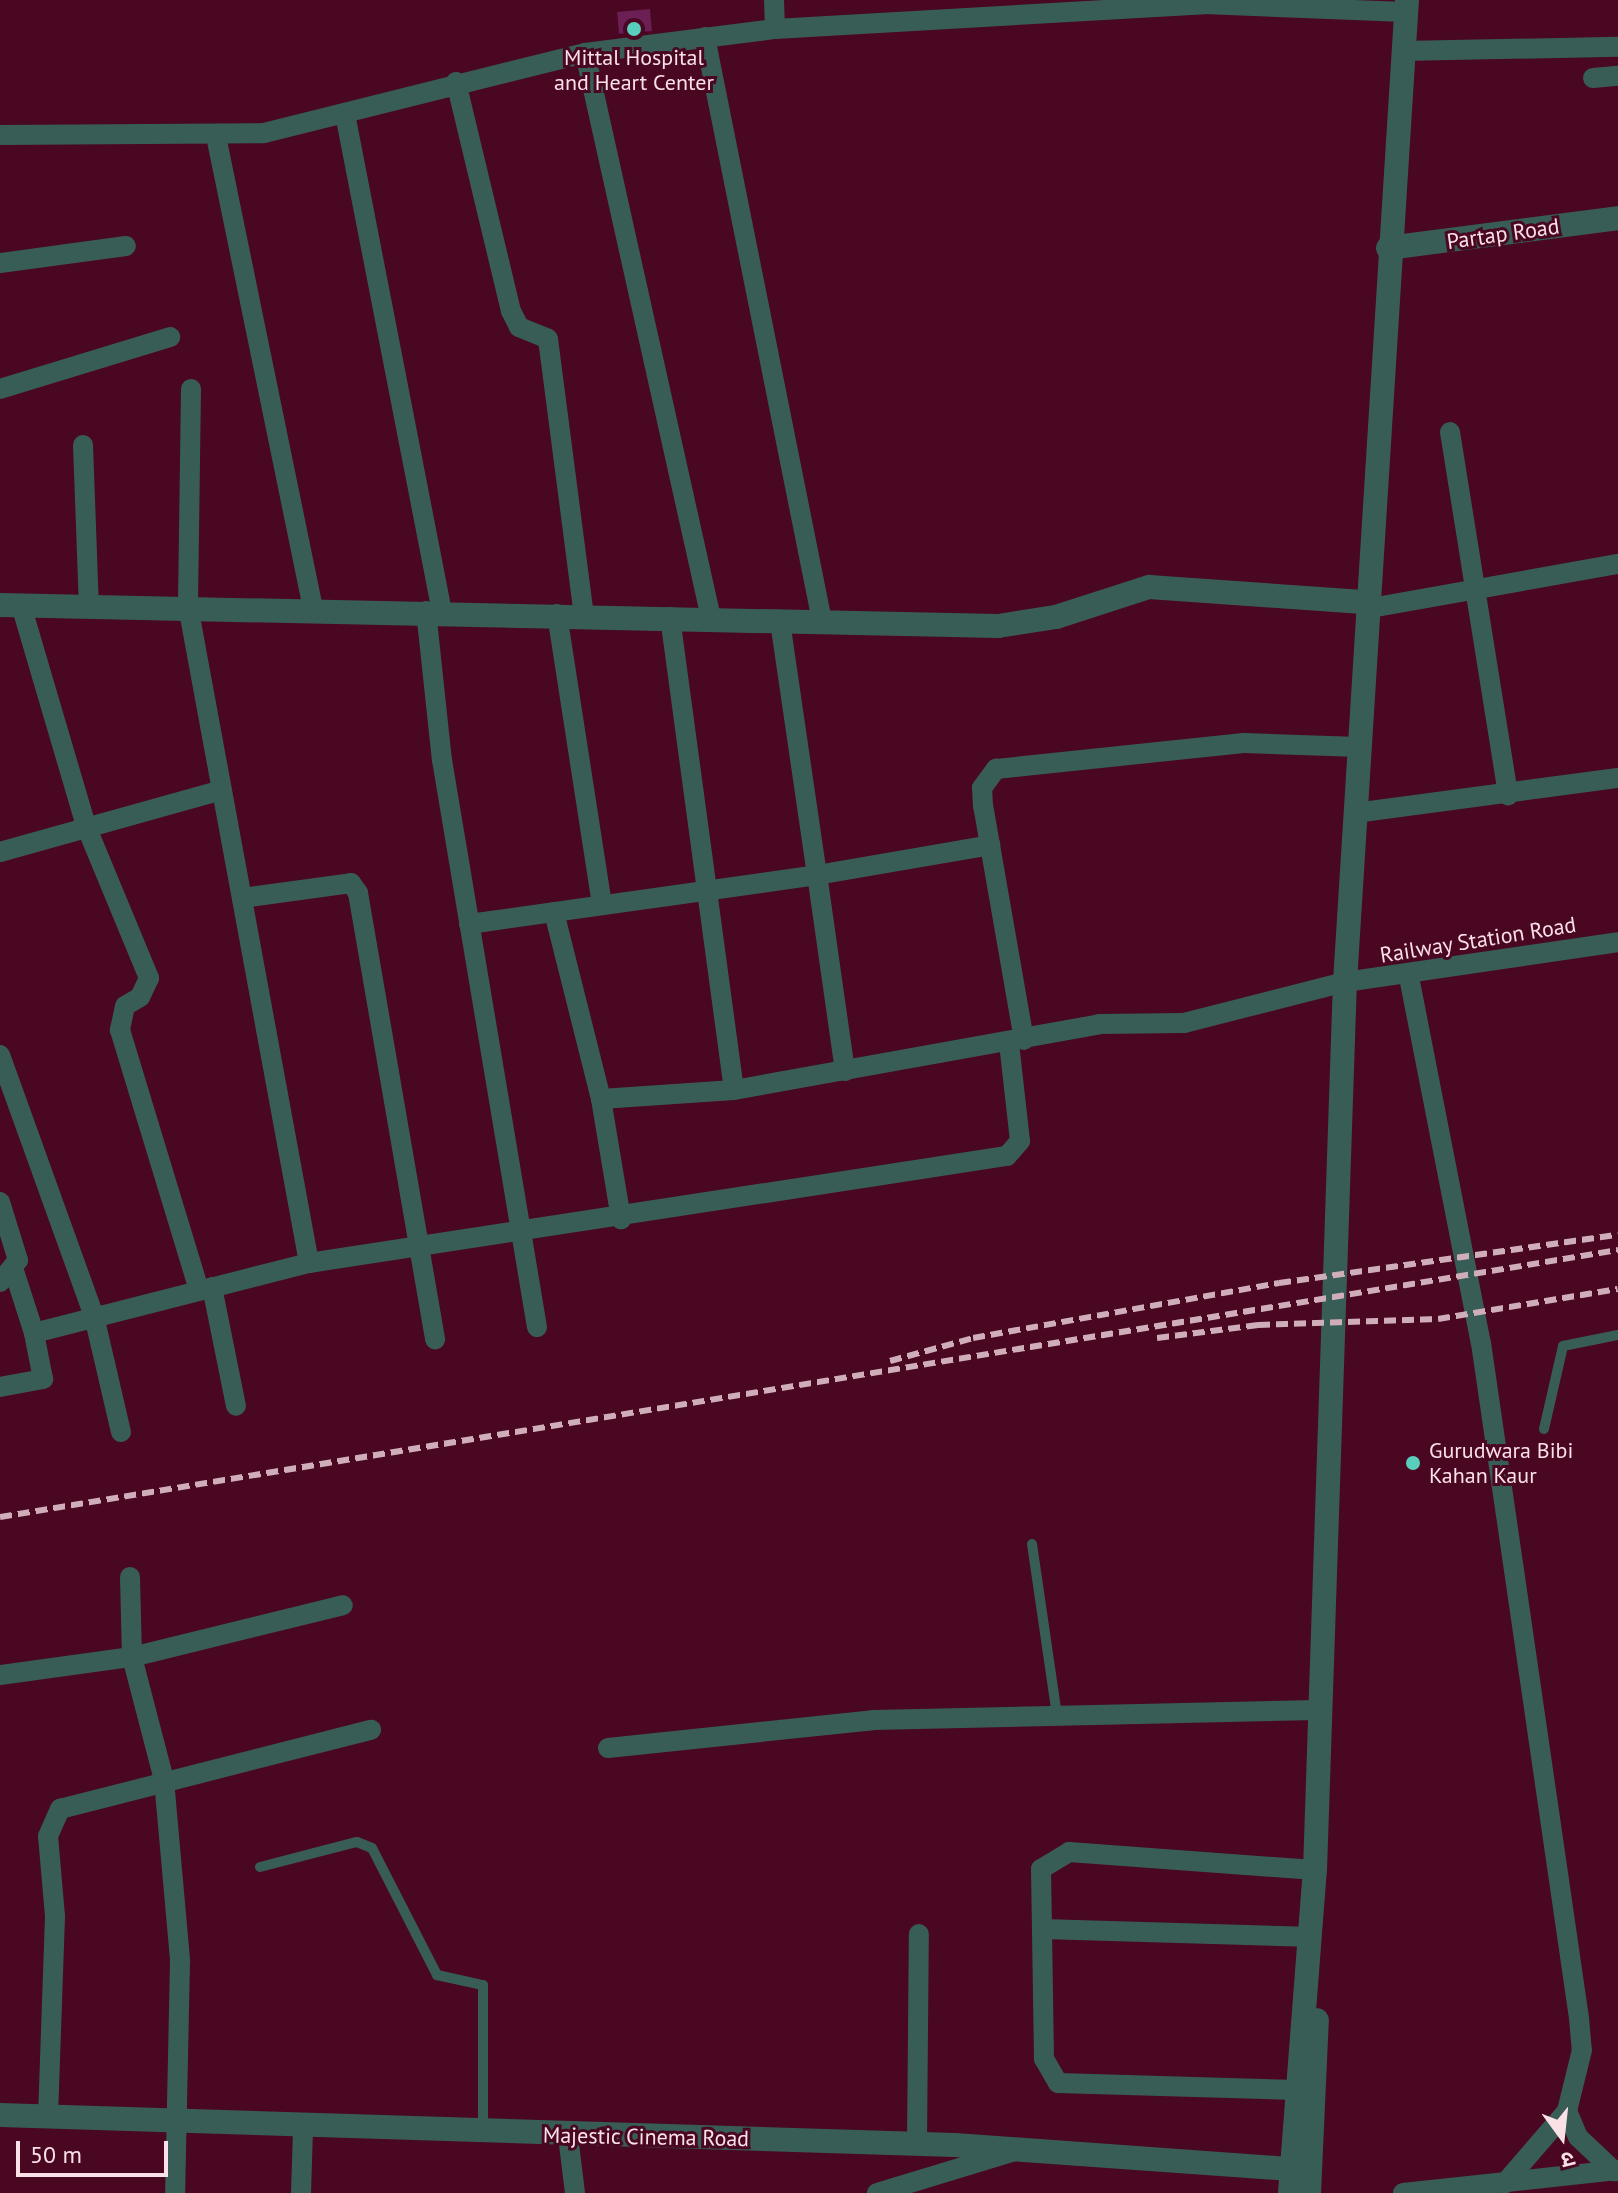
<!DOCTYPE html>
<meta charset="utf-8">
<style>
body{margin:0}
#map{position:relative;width:1618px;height:2193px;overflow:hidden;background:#490722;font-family:"PT Sans","Noto Sans Devanagari",sans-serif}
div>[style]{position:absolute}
.building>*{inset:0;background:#6b1f54;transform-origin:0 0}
.service>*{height:10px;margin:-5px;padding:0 5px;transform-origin:5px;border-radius:5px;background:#385d57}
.minor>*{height:20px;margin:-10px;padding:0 10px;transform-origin:10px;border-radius:10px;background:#385d57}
.tertiary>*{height:24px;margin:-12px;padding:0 12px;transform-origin:12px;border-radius:12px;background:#385d57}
.rail>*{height:6px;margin-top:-3px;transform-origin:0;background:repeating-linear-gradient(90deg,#d0aeb9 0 12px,transparent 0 18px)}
.dots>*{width:22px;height:22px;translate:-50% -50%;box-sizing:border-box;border:4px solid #490722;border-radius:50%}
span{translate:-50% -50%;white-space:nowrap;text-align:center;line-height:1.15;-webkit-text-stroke:6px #490722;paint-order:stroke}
.poi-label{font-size:22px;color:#fae1e7}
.left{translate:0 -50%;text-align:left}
.street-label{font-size:22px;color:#fae1e7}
.north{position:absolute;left:1522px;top:2097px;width:80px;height:80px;-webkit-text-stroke:6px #490722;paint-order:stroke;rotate:165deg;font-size:22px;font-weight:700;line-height:32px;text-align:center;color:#fae1e7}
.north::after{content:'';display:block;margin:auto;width:28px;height:36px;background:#fae1e7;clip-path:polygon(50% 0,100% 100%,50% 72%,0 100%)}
.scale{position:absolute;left:16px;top:2141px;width:152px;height:36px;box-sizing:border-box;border:4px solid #fae1e7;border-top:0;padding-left:10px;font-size:24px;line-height:28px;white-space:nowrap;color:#fae1e7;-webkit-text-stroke:6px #490722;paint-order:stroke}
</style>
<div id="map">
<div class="building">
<div style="left:650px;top:9px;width:22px;height:33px;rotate:85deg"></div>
</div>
<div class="service">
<div style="left:1544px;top:1429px;width:85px;rotate:-77.1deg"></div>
<div style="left:1563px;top:1346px;width:56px;rotate:-11.3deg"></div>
<div style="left:1032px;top:1544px;width:173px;rotate:81.7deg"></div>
<div style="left:260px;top:1867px;width:100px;rotate:-14.5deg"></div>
<div style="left:357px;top:1842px;width:16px;rotate:22deg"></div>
<div style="left:372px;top:1848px;width:143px;rotate:62.9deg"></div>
<div style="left:437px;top:1975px;width:47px;rotate:12.3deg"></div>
<div style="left:483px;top:1985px;width:147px;rotate:90deg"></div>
</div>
<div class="minor">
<div style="left:774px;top:0;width:29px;rotate:88deg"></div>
<div style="left:705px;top:37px;width:596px;rotate:78.67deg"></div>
<div style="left:1402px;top:51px;width:216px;rotate:-1.1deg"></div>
<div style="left:585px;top:53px;width:579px;rotate:77.43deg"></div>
<div style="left:1593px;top:78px;width:25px;rotate:-5deg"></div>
<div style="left:456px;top:82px;width:236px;rotate:76.5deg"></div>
<div style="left:511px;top:311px;width:18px;rotate:63deg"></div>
<div style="left:519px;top:327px;width:31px;rotate:22deg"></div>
<div style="left:548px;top:339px;width:278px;rotate:82.6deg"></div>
<div style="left:345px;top:114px;width:507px;rotate:78.98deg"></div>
<div style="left:0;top:135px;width:264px;rotate:-0.4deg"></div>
<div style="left:264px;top:133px;width:331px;rotate:-14deg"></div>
<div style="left:585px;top:53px;width:192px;rotate:-7.2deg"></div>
<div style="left:775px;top:29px;width:430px;rotate:-3.3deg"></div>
<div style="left:1204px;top:4px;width:202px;rotate:2.3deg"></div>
<div style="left:216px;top:136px;width:483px;rotate:78.4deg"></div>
<div style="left:0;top:263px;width:127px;rotate:-7.7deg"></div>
<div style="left:0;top:389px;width:178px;rotate:-17deg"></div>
<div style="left:191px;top:389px;width:217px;rotate:90.8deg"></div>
<div style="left:188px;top:606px;width:668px;rotate:79.56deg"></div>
<div style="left:1450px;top:432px;width:368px;rotate:80.9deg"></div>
<div style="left:83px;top:445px;width:160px;rotate:87.9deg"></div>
<div style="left:21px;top:605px;width:230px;rotate:73.6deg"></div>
<div style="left:86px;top:826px;width:165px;rotate:67.5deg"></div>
<div style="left:149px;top:978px;width:21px;rotate:115deg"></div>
<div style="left:140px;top:997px;width:17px;rotate:149deg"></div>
<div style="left:125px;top:1006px;width:25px;rotate:102deg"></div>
<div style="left:120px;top:1030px;width:272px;rotate:73.1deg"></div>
<div style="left:1365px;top:609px;width:257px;rotate:-10.1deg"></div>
<div style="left:426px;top:611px;width:150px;rotate:83.9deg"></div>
<div style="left:442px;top:760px;width:575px;rotate:80.49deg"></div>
<div style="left:557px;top:614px;width:294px;rotate:81.2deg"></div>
<div style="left:670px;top:617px;width:477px;rotate:82.3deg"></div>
<div style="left:1355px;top:813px;width:265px;rotate:-7.6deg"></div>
<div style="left:0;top:852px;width:230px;rotate:-15.6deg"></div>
<div style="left:242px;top:898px;width:110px;rotate:-7.8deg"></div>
<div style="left:351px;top:883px;width:12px;rotate:55deg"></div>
<div style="left:358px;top:893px;width:453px;rotate:80.2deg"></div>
<div style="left:554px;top:912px;width:193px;rotate:75.9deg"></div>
<div style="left:601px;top:1099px;width:122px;rotate:80.5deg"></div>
<div style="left:469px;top:924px;width:351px;rotate:-8deg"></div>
<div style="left:817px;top:875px;width:258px;rotate:-98.3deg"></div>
<div style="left:1409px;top:977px;width:373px;rotate:78.9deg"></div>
<div style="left:1481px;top:1343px;width:682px;rotate:81.74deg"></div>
<div style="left:1579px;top:2018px;width:32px;rotate:85deg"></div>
<div style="left:1582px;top:2050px;width:63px;rotate:103.8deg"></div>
<div style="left:1567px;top:2111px;width:96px;rotate:130.8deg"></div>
<div style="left:1024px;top:1040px;width:238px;rotate:-99.9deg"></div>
<div style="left:983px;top:806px;width:18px;rotate:-93deg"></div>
<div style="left:982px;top:788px;width:24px;rotate:-54deg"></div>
<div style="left:996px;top:769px;width:249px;rotate:-6deg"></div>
<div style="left:1244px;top:743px;width:115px;rotate:2deg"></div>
<div style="left:0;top:1055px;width:277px;rotate:70.2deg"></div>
<div style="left:94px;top:1316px;width:119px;rotate:76.9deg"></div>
<div style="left:845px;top:1071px;width:198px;rotate:-98.1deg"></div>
<div style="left:817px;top:875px;width:176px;rotate:-9.8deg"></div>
<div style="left:601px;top:1099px;width:133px;rotate:-3.9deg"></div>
<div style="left:734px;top:1090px;width:371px;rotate:-10.2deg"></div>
<div style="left:1099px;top:1024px;width:85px;rotate:-0.7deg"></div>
<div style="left:1184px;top:1023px;width:166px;rotate:-14.3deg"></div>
<div style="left:1345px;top:982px;width:276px;rotate:-8.3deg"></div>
<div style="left:0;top:1202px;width:61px;rotate:72.8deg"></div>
<div style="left:18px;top:1260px;width:28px;rotate:129deg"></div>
<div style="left:14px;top:1271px;width:65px;rotate:72.1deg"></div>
<div style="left:212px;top:1287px;width:121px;rotate:78.6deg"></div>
<div style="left:0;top:1387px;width:44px;rotate:-10.5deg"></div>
<div style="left:43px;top:1379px;width:47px;rotate:-101.1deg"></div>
<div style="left:34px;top:1333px;width:284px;rotate:-14.3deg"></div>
<div style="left:309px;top:1263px;width:706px;rotate:-8.72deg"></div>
<div style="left:1007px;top:1156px;width:20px;rotate:-49deg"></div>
<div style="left:1020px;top:1141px;width:99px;rotate:-96.4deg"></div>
<div style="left:130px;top:1577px;width:80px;rotate:88.6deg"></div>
<div style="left:132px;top:1657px;width:127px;rotate:75.4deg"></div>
<div style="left:164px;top:1780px;width:182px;rotate:84.9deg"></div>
<div style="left:180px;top:1961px;width:232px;rotate:91.2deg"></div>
<div style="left:0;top:1675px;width:133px;rotate:-7.8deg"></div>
<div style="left:132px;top:1657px;width:217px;rotate:-13.8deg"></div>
<div style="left:608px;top:1748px;width:266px;rotate:-6deg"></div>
<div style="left:873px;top:1720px;width:444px;rotate:-1.3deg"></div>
<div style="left:1042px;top:1929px;width:265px;rotate:1.7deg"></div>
<div style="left:1295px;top:2090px;width:237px;rotate:-178.3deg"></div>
<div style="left:1058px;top:2083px;width:28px;rotate:-120deg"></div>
<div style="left:1044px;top:2059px;width:190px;rotate:-90.9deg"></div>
<div style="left:1041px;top:1869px;width:33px;rotate:-31deg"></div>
<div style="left:1069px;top:1852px;width:247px;rotate:4.2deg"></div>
<div style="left:1567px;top:2111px;width:28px;rotate:67deg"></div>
<div style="left:1578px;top:2137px;width:50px;rotate:43.4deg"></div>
<div style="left:48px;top:2117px;width:201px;rotate:-88deg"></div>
<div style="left:55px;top:1916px;width:80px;rotate:-95deg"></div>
<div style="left:48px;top:1836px;width:30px;rotate:-66deg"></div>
<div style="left:60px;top:1809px;width:321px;rotate:-14.3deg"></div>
<div style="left:568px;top:2136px;width:57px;rotate:83deg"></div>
<div style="left:917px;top:2144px;width:210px;rotate:-89.5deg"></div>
<div style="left:301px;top:2193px;width:65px;rotate:-88.2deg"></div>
<div style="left:877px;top:2193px;width:141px;rotate:-16.9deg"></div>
<div style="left:1403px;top:2193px;width:216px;rotate:-6.1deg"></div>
</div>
<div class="tertiary">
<div style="left:1388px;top:248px;width:232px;rotate:-7.4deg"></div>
<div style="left:0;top:605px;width:998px;rotate:1.21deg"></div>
<div style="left:998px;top:626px;width:59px;rotate:-8.8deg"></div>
<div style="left:1056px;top:617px;width:98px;rotate:-17.9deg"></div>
<div style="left:1149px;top:587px;width:218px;rotate:4deg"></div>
<div style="left:0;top:2115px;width:955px;rotate:1.8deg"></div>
<div style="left:955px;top:2145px;width:337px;rotate:4.1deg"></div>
<div style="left:1290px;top:2193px;width:324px;rotate:-85.6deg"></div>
<div style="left:1315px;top:1870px;width:889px;rotate:-88.07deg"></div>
<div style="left:1345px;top:982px;width:984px;rotate:-86.39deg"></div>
<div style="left:1309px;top:2193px;width:173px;rotate:-87.4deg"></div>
</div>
<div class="rail">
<div style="left:1157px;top:1338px;width:102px;rotate:-7.3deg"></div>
<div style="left:1258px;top:1325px;width:180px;rotate:-1.9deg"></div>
<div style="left:1438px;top:1319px;width:182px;rotate:-9.5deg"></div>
<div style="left:890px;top:1361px;width:86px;rotate:-15.5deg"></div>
<div style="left:973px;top:1338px;width:311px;rotate:-10.2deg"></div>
<div style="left:1279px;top:1283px;width:342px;rotate:-8.1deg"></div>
<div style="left:0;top:1517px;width:1640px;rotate:-9.37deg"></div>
</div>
<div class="dots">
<div style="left:634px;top:29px;background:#5acebd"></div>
<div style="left:1413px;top:1463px;background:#5acebd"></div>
</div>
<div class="poi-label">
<span style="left:634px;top:70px">Mittal Hospital<br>and Heart Center</span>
<span class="left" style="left:1429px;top:1463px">Gurudwara Bibi<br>Kahan Kaur</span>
</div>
<div class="street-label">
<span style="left:1503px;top:234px;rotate:-8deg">Partap Road</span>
<span style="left:1478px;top:940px;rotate:-9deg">Railway Station Road</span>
<span style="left:646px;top:2137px;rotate:1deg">Majestic Cinema Road</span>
</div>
<div class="north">उ</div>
<div class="scale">50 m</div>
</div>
